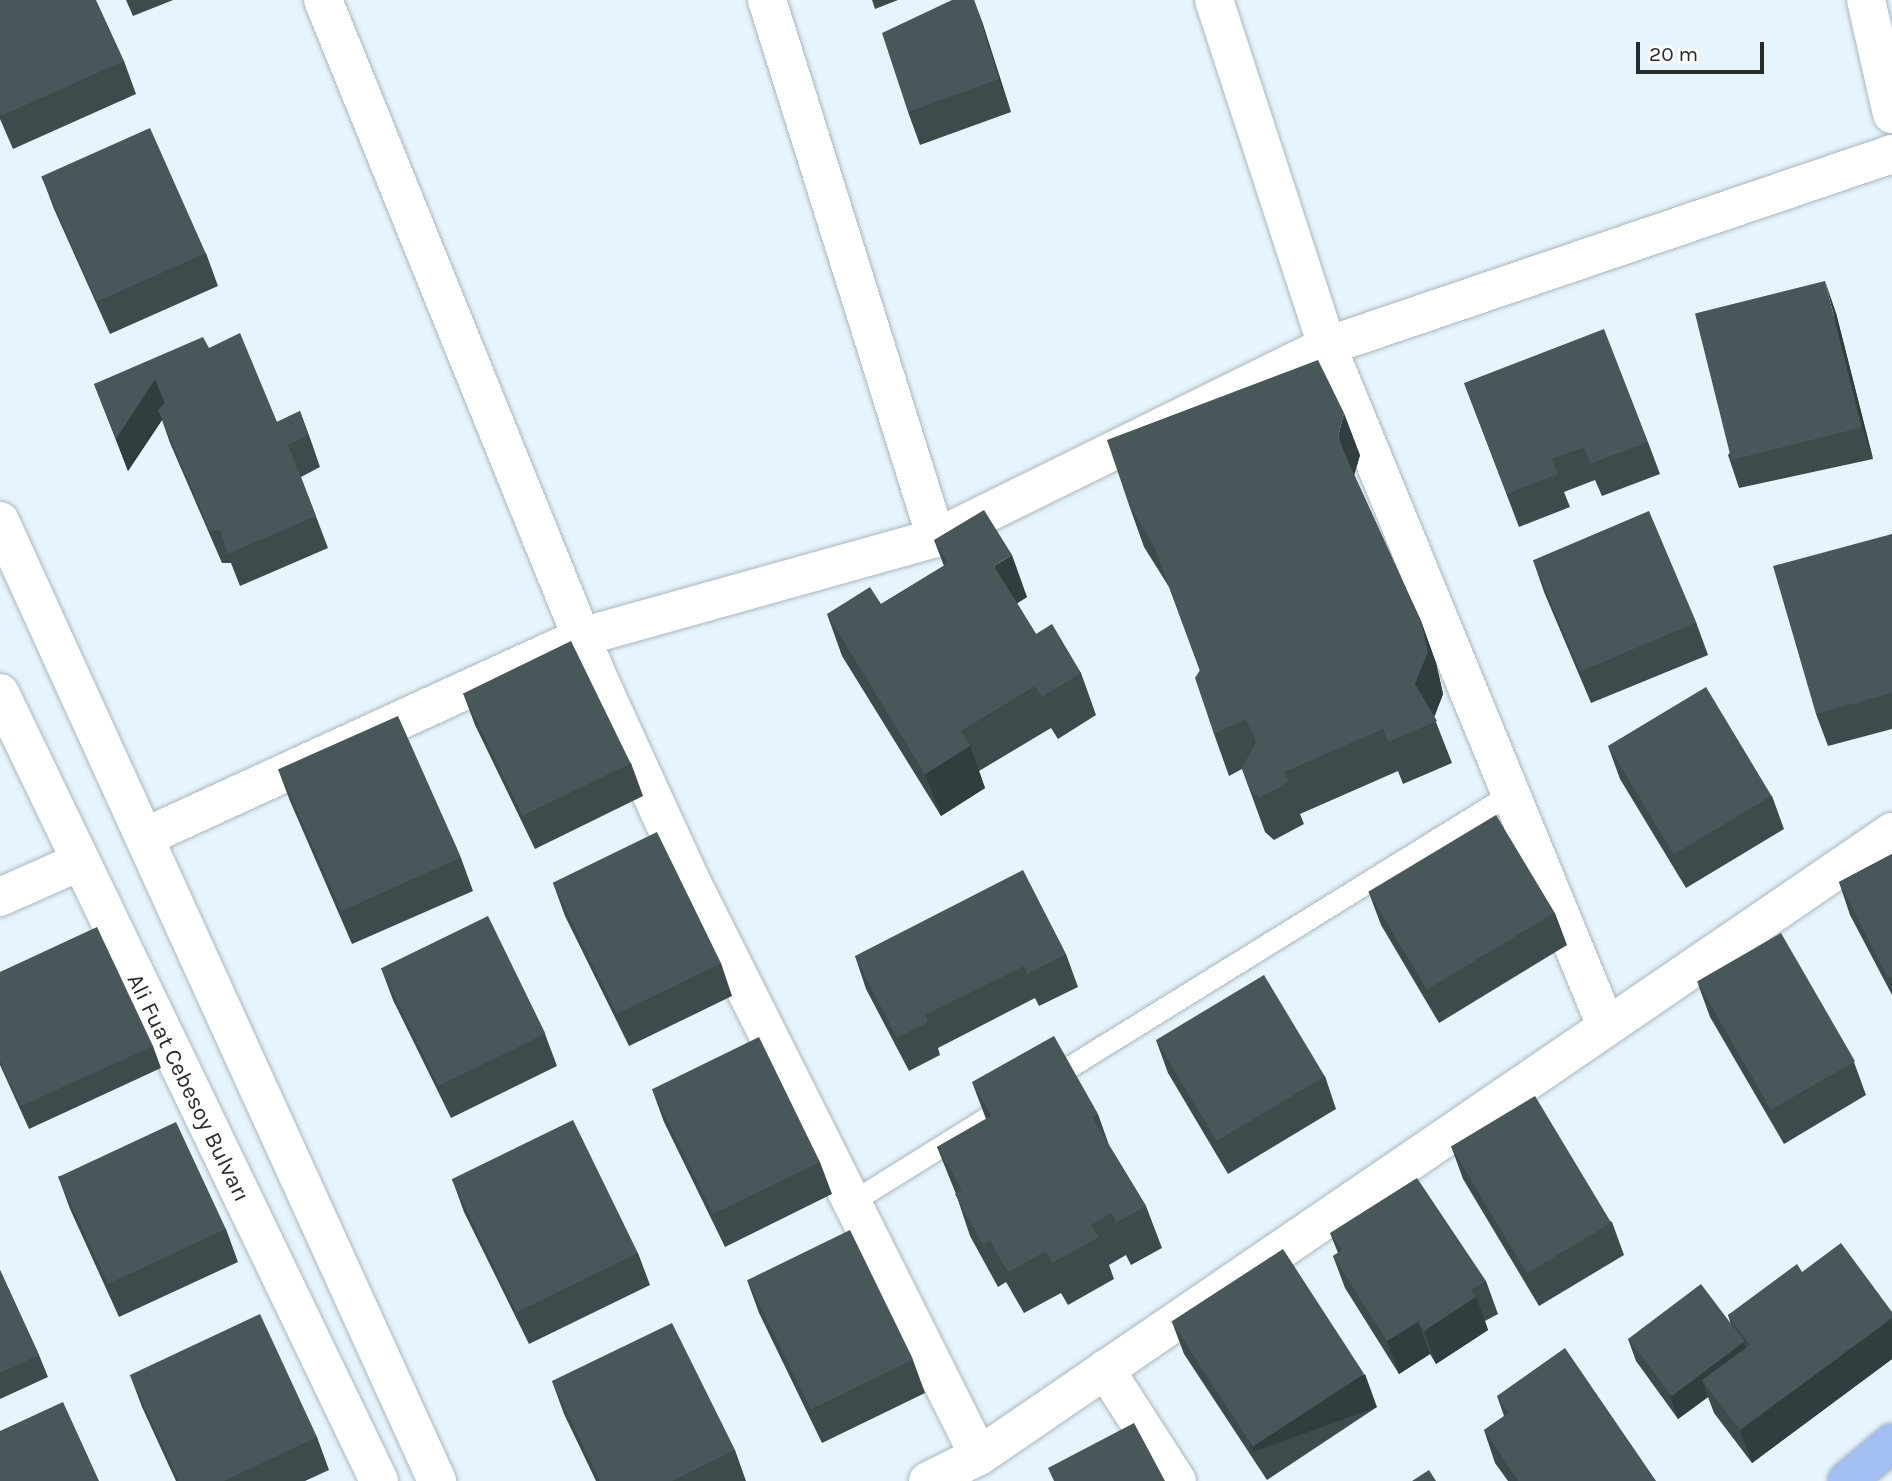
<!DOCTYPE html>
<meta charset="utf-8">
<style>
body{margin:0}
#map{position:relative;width:1892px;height:1481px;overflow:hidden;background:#e6f4fd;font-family:Karla,sans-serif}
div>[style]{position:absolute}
.roads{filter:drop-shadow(0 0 2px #aab7c0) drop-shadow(0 0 2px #aab7c0)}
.lane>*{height:21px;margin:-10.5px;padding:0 10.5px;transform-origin:10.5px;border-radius:10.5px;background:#fff}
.street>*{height:38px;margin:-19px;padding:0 19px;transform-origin:19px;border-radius:19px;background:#fff}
.secondary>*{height:38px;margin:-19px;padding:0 19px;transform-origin:19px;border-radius:19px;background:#fff}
.primary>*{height:38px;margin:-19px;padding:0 19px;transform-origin:19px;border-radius:19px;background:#a3bff1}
.wall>*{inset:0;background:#3e4b4d}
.shaded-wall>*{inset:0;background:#323d3f;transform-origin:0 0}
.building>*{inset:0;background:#48575a;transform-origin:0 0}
span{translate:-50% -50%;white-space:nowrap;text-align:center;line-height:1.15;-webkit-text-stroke:7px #fff;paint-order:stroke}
.street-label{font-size:23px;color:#252a2d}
.scale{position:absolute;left:1636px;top:42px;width:128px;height:32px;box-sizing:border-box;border:4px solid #252a2d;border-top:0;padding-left:9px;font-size:21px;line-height:24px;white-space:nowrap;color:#252a2d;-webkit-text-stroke:5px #fff;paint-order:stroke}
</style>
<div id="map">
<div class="roads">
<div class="lane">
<div style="left:1048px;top:1080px;width:543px;rotate:-31.76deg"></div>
<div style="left:853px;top:1201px;width:184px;rotate:-31.9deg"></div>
</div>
<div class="street">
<div style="left:323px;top:0;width:734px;rotate:67.91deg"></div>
<div style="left:599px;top:680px;width:219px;rotate:65.4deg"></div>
<div style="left:690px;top:879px;width:645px;rotate:63.4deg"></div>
<div style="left:767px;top:0;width:564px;rotate:72.56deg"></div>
<div style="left:1214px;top:0;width:364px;rotate:71.9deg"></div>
<div style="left:1327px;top:346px;width:735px;rotate:67.69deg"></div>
<div style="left:147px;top:836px;width:477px;rotate:-24.6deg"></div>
<div style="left:581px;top:637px;width:369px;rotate:-15.6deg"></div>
<div style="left:936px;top:538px;width:436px;rotate:-26.2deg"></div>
<div style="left:1327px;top:346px;width:597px;rotate:-18.77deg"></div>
<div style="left:0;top:897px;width:86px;rotate:-23.9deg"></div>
<div style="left:1105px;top:1369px;width:133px;rotate:57.3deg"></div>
<div style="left:928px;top:1481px;width:57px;rotate:-26.1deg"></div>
<div style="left:979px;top:1456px;width:1106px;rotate:-34.35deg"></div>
</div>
<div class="secondary">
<div style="left:1866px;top:0;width:117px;rotate:77.2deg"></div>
<div style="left:0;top:521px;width:1055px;rotate:65.52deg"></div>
<div style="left:0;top:693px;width:874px;rotate:64.31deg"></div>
</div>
<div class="primary">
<div style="left:1847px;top:1481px;width:59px;rotate:-40.2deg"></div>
</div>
</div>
<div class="wall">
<div style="clip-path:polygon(0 0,124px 61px,136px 94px,13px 149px,0 119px)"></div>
<div style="clip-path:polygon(126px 0,173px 0,133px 16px)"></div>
<div style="clip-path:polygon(872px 0,898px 0,875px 9px)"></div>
<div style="clip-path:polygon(974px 0,1011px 112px,920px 145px,908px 112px)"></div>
<div style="clip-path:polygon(42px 177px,206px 253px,218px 286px,110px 334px,54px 209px)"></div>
<div style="clip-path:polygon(1836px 313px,1873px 459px,1739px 488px,1728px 455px)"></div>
<div style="clip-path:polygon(209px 348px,277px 422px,300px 411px,320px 467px,301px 477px,328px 548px,240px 586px,231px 563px,222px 563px,170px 443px,162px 420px,128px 471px,94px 384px)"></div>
<div style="clip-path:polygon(1464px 383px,1648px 442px,1660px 474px,1602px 496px,1595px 480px,1564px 492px,1570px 507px,1519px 527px)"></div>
<div style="clip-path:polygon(1360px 455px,1354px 475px,1421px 621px,1436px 663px,1443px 694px,1434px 717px,1452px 763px,1403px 784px,1398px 771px,1300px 814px,1304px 824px,1274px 840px,1265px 832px,1242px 769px,1229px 776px,1214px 734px,1200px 671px,1169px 587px,1144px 547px,1129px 505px)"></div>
<div style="clip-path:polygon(1892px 534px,1892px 729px,1828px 746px,1816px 714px)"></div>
<div style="clip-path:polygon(934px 540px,1027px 597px,1017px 603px,1036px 634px,1081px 673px,1096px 715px,1058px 739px,1051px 728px,979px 771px,985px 788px,941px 816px,842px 656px,827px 614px,881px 604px,944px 566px)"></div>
<div style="clip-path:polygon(1533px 560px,1696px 622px,1708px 655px,1591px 703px,1544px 592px)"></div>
<div style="clip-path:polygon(463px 693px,631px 763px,643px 796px,535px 849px,475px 725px)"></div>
<div style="clip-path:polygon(1608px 746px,1772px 796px,1784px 829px,1686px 888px,1620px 779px)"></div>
<div style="clip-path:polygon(278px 769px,461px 858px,473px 891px,352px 944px,290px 801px)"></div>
<div style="clip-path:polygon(1892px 854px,1892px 995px,1850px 915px,1839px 882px)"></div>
<div style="clip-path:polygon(553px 883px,721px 963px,732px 996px,629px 1046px,565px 916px)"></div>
<div style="clip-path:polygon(1369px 893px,1555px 913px,1567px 945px,1439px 1023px,1381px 925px)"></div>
<div style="clip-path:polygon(1066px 954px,1078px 987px,1039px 1006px,1035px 998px,938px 1048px,940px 1055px,909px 1071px,866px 989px,855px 956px)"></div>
<div style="clip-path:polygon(381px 968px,545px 1034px,557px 1066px,451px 1118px,393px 1000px)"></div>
<div style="clip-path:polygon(0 972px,153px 1046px,161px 1068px,29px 1129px,0 1065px)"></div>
<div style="clip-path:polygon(1698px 984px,1854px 1062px,1866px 1095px,1784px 1144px,1710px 1017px)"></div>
<div style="clip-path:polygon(1156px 1040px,1325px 1076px,1336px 1109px,1228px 1174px,1168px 1073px)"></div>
<div style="clip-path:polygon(972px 1082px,1098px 1114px,1109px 1145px,1146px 1206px,1162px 1248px,1131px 1265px,1126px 1255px,1109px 1265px,1114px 1279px,1068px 1305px,1061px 1293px,1024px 1313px,1006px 1282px,998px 1287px,970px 1236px,956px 1194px,937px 1147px,986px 1119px)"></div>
<div style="clip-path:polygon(652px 1089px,820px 1162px,832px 1194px,725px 1247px,664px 1122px)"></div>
<div style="clip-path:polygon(1451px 1146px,1612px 1222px,1624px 1255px,1539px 1306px,1463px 1179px)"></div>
<div style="clip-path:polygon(58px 1176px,226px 1229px,238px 1262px,119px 1317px,70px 1209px)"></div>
<div style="clip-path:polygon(452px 1179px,638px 1253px,650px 1285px,529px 1344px,464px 1212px)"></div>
<div style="clip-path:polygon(1330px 1233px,1486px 1281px,1498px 1314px,1485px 1321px,1488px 1330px,1436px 1364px,1430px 1354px,1399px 1374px,1345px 1288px,1333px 1256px,1338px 1253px)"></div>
<div style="clip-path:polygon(0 1270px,39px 1355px,48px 1377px,0 1399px)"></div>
<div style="clip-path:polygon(1802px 1272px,1892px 1312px,1892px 1359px,1752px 1463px,1714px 1413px,1708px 1397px,1678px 1419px,1636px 1361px,1628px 1339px,1731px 1325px,1728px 1315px)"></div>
<div style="clip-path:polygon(747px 1280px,913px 1360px,925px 1393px,822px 1443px,759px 1313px)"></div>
<div style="clip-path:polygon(1172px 1322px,1377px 1407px,1267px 1480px,1184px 1354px)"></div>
<div style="clip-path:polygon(130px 1375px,317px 1437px,329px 1470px,305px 1481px,176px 1481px,142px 1407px)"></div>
<div style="clip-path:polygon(552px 1381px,735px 1450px,746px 1481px,596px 1481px,564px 1414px)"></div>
<div style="clip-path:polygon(1497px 1396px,1656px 1481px,1508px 1481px,1495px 1463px,1484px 1430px,1504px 1416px)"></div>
</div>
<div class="shaded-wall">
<div style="clip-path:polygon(974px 0,983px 24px,1011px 112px,999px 79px)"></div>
<div style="clip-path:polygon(1825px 281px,1836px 313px,1873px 459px,1862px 427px)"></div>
<div style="clip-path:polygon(155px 379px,167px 411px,158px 410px,162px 420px,128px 471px,116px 439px)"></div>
<div style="clip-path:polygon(300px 411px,312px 444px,320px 467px,308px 435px)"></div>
<div style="clip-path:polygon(1344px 413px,1360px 455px,1353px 479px,1338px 437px)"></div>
<div style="clip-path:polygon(1012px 555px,1027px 597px,1010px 608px,994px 566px)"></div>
<div style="clip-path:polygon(1421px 621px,1436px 663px,1443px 694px,1432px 723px,1415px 684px)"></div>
<div style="clip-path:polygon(970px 746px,985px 788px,941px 816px,925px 774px)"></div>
<div style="clip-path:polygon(1476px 1297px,1488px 1330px,1436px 1364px,1424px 1331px)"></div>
<div style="clip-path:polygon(1892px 1318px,1892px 1359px,1752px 1463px,1740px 1430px)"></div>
<div style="clip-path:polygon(1418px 1322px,1430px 1354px,1399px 1374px,1387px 1341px)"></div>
<div style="clip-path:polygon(1744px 1342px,1752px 1364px,1702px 1380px,1708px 1397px,1678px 1419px,1670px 1396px)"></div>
<div style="left:1365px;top:1374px;width:35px;height:132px;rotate:70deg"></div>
</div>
<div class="building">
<div style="clip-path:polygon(0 0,96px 0,124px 61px,1px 116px,0 113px)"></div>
<div style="clip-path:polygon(952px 0,974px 0,999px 79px,908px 112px,882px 33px)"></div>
<div style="left:150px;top:128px;width:137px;height:119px;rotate:66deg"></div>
<div style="left:1825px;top:281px;width:151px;height:134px;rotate:76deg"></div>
<div style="clip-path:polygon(1604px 329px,1648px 442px,1590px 464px,1584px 447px,1552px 459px,1558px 474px,1507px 494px,1464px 383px)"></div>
<div style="clip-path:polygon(240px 333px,277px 422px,300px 411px,308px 435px,288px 445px,316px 516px,228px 554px,220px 530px,210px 531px,158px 410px,165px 403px,155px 379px,116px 439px,94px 384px,203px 337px,209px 348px)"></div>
<div style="clip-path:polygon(1318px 360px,1344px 413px,1338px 437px,1348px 461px,1421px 621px,1428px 652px,1415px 684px,1437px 721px,1388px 742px,1383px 729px,1284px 772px,1289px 782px,1259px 798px,1250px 790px,1242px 768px,1256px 742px,1246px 719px,1214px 734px,1195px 678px,1200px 670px,1154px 546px,1129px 505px,1107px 440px)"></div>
<div style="clip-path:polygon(984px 510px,1012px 555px,994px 566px,1036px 634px,1052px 624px,1081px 673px,1042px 697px,1035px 686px,961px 731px,970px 746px,925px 774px,827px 614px,870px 587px,881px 604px,948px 563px,934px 540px)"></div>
<div style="left:1649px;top:511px;width:121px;height:126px;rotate:67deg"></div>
<div style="clip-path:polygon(1892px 534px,1892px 693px,1816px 714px,1773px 566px)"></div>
<div style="left:571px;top:641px;width:136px;height:120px;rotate:64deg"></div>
<div style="left:1706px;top:687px;width:127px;height:114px;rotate:59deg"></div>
<div style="left:398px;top:716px;width:155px;height:131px;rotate:66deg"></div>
<div style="left:1496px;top:815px;width:114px;height:149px;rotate:59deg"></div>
<div style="left:657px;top:832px;width:146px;height:116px;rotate:64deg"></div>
<div style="clip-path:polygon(1892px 854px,1892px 976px,1888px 978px,1839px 882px)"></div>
<div style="clip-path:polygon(1023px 870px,1066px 954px,1027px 974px,1024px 966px,925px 1015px,928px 1022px,897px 1038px,855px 956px)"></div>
<div style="left:488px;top:916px;width:131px;height:119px;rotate:64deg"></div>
<div style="clip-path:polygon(97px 927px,153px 1046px,21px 1106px,0 1061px,0 972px)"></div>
<div style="left:1781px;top:933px;width:148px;height:97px;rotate:60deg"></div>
<div style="left:1264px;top:975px;width:118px;height:126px;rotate:59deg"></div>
<div style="clip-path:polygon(1054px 1036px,1098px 1114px,1092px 1117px,1146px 1206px,1116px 1223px,1111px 1213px,1091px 1225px,1099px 1237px,1052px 1263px,1046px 1251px,1008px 1272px,990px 1241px,983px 1245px,955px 1194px,962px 1190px,937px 1147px,991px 1116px,972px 1082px)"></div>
<div style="left:759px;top:1037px;width:139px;height:119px;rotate:64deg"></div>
<div style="left:1535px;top:1096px;width:148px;height:98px;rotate:59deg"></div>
<div style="left:573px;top:1120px;width:148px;height:135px;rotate:64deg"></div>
<div style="left:176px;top:1122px;width:118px;height:130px;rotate:65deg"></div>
<div style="clip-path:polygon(1417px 1178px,1486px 1281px,1471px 1290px,1476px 1297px,1424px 1331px,1418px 1322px,1387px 1341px,1333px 1256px,1342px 1250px,1330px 1233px)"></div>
<div style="left:850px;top:1230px;width:144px;height:114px;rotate:64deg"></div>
<div style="clip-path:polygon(1841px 1243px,1892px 1312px,1892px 1318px,1740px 1430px,1702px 1380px,1750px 1345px,1728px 1315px,1797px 1264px,1802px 1272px)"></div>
<div style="left:1283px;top:1249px;width:149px;height:133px;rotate:57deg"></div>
<div style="clip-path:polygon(0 1270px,39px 1355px,0 1373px)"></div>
<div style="left:1701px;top:1284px;width:72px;height:91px;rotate:53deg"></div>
<div style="clip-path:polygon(260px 1314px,317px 1437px,224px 1481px,179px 1481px,130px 1375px)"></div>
<div style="clip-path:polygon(672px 1323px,735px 1450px,672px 1481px,600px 1481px,552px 1381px)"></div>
<div style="clip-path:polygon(1565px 1348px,1656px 1481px,1518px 1481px,1484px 1430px,1509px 1413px,1497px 1396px)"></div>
<div style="clip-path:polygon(63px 1402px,99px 1481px,0 1481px,0 1431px)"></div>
<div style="clip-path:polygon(1134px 1423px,1165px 1481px,1054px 1481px,1048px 1468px)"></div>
<div style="clip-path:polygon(1429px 1470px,1436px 1481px,1412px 1481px)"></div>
</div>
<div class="street-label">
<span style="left:188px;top:1088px;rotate:64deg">Ali Fuat Cebesoy Bulvarı</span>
</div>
<div class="scale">20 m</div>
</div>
